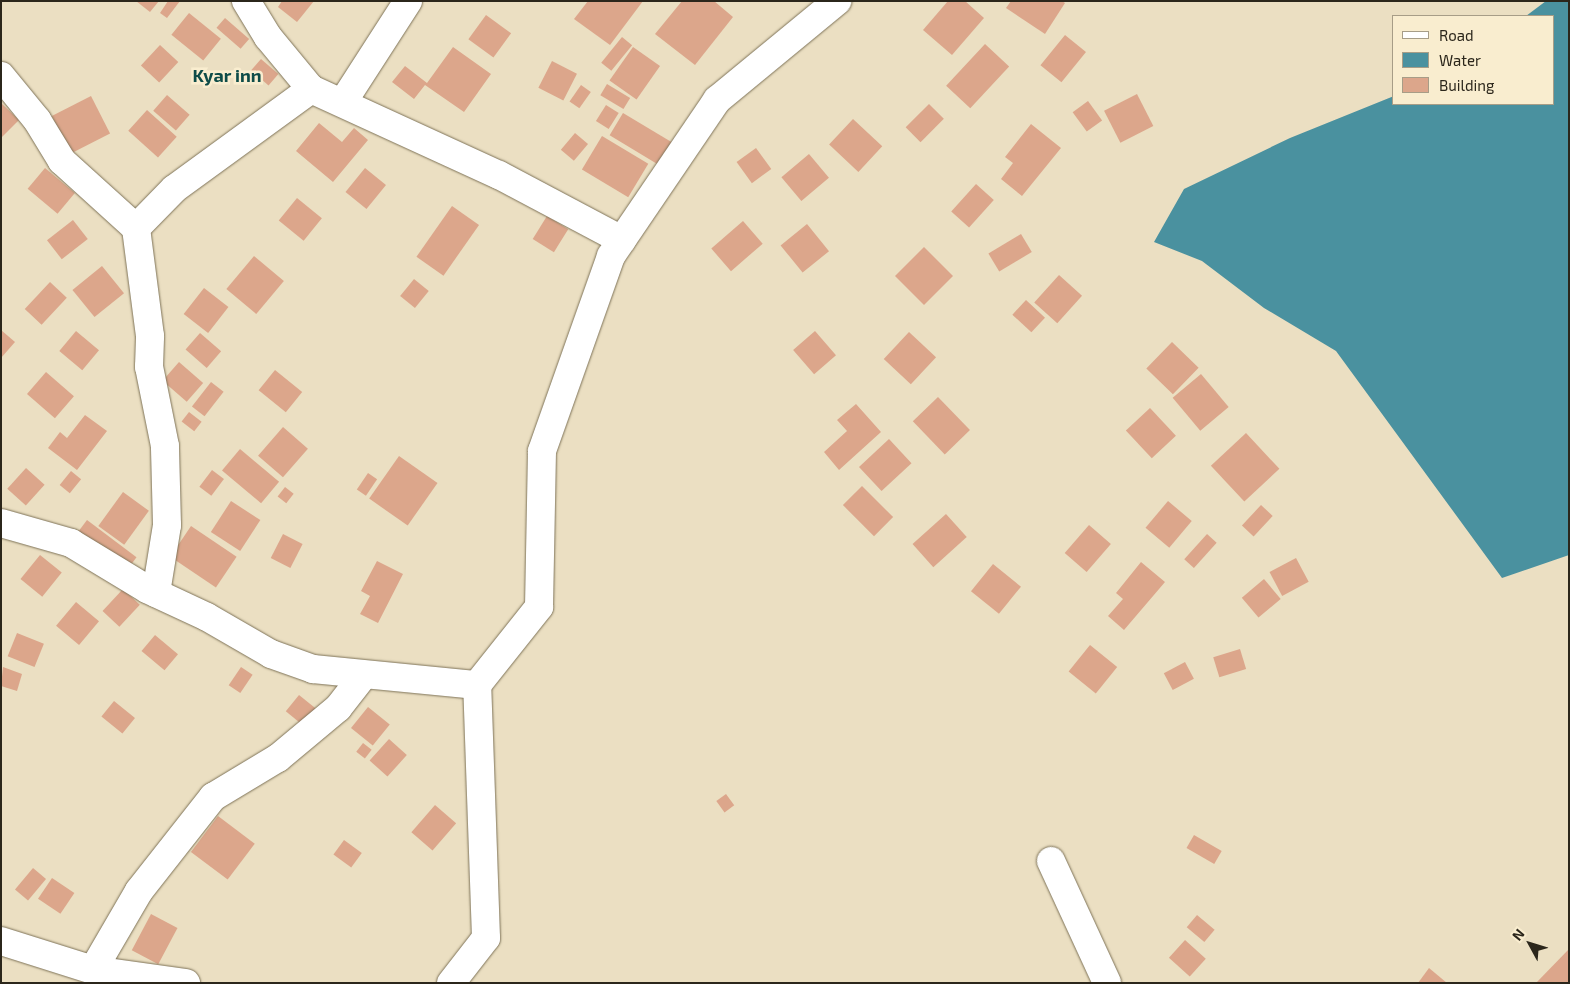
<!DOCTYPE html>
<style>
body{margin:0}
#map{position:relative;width:1570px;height:984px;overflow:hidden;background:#ebdfc2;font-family:"Exo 2",sans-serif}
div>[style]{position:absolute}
.water>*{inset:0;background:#4a919f}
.building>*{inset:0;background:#dca68b;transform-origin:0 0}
.roads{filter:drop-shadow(0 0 1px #7e7358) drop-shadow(0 0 1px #7e7358)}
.minor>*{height:28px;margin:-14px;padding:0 14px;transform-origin:14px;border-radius:14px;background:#fff}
span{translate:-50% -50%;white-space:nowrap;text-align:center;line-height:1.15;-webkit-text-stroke:5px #f9edcf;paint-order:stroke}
.quarter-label{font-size:18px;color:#0e4c48;font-weight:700}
.frame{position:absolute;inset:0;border:2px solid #2b261b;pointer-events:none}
.legend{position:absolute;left:1392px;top:15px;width:162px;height:90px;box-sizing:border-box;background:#f9edcf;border:1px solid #a79d87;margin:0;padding:6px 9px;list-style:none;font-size:15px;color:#2b261b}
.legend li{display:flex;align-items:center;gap:10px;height:25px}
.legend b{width:25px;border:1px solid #a79d87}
.north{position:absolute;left:1505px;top:919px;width:50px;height:50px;-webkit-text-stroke:4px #f9edcf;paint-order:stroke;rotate:309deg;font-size:14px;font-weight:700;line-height:20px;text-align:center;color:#2b261b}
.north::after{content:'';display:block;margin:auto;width:18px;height:22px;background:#2b261b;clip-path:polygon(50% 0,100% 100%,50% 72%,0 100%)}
</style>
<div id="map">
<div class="water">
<div style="clip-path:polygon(1546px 1px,1569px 1px,1569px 555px,1502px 578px,1336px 351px,1264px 308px,1202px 261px,1154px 242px,1184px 189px,1290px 138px,1394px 96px,1394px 104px,1554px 104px,1554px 16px,1526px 16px)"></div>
</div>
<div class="building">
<div style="clip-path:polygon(136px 1px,159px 1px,150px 12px)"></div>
<div style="clip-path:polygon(168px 1px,180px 1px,167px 18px,160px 13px)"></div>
<div style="clip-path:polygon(282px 1px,314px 1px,297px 22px,278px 7px)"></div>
<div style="clip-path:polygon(588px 1px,643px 1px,610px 45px,574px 19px)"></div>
<div style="clip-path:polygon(682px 1px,714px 1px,733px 17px,695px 65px,655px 34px)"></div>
<div style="clip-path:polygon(948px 1px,965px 1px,984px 18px,952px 55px,923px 30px)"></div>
<div style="clip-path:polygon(1011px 1px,1062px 1px,1065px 3px,1045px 34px,1006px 8px)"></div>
<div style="left:189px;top:13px;width:41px;height:28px;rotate:39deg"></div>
<div style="left:486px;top:15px;width:31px;height:30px;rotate:36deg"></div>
<div style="left:225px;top:18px;width:32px;height:13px;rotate:41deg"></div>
<div style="left:1065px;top:35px;width:27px;height:39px;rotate:39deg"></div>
<div style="left:622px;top:37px;width:13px;height:33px;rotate:39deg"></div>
<div style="left:985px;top:44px;width:33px;height:57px;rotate:43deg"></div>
<div style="left:160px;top:45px;width:25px;height:28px;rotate:43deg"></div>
<div style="clip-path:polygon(453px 47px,491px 74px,464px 112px,425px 85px,414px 99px,392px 82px,405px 66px,427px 83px)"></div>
<div style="left:633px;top:47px;width:33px;height:41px;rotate:35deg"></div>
<div style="left:261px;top:59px;width:23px;height:15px;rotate:41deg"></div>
<div style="left:552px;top:61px;width:28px;height:30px;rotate:27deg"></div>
<div style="left:607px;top:84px;width:27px;height:13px;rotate:31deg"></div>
<div style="left:581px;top:85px;width:12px;height:20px;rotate:35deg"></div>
<div style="left:1137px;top:94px;width:36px;height:37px;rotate:63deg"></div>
<div style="left:167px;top:95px;width:30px;height:21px;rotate:41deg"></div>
<div style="left:91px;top:96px;width:42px;height:44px;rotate:63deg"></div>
<div style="left:1088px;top:101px;width:24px;height:19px;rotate:54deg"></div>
<div style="clip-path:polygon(1px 103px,19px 120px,1px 138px)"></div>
<div style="left:929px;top:104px;width:21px;height:33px;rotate:45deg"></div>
<div style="left:606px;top:105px;width:15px;height:19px;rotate:32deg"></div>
<div style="left:147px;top:110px;width:40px;height:28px;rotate:42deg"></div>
<div style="left:623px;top:113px;width:57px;height:26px;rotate:31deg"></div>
<div style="left:853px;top:119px;width:40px;height:35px;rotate:43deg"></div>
<div style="clip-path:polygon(319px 123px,342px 142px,354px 128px,368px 140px,333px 182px,296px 151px)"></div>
<div style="clip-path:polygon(1031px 124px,1061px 148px,1022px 196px,1001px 179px,1013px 163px,1005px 157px)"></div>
<div style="left:575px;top:133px;width:17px;height:22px;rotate:40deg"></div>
<div style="left:602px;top:136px;width:54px;height:39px;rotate:31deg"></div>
<div style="left:756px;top:148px;width:26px;height:24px;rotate:54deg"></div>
<div style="left:809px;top:154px;width:31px;height:36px;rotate:50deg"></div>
<div style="left:45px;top:168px;width:39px;height:27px;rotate:40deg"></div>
<div style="left:365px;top:168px;width:27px;height:31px;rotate:39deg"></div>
<div style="left:976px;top:184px;width:24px;height:37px;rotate:42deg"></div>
<div style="left:297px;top:198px;width:32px;height:29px;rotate:39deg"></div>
<div style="left:452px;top:206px;width:33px;height:62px;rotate:35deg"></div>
<div style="left:547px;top:216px;width:25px;height:27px;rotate:32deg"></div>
<div style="left:73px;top:220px;width:24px;height:33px;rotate:52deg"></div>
<div style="left:743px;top:221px;width:30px;height:42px;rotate:49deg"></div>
<div style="left:807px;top:224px;width:35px;height:34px;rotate:51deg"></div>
<div style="left:1021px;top:234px;width:21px;height:38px;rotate:59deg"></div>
<div style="left:924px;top:247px;width:41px;height:41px;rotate:45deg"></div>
<div style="left:254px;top:256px;width:39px;height:43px;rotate:40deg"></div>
<div style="left:102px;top:266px;width:35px;height:38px;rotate:51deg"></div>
<div style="left:1059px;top:275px;width:31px;height:37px;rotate:42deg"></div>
<div style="left:414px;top:279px;width:19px;height:22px;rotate:39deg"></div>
<div style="left:50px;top:282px;width:23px;height:37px;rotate:43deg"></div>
<div style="left:204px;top:288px;width:31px;height:33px;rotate:38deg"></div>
<div style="left:1026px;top:300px;width:26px;height:20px;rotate:43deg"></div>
<div style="clip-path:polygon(1px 330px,15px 342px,1px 358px)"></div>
<div style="left:76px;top:331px;width:30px;height:26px;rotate:40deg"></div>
<div style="left:815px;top:331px;width:32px;height:29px;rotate:49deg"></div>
<div style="left:909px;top:332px;width:37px;height:37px;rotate:43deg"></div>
<div style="left:200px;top:333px;width:28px;height:22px;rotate:41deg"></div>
<div style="left:1172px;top:342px;width:37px;height:37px;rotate:44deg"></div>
<div style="left:179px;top:362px;width:32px;height:25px;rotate:41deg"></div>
<div style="left:275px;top:370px;width:35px;height:26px;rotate:39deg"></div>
<div style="left:46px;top:372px;width:37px;height:29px;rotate:41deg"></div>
<div style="left:1201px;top:374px;width:43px;height:37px;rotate:50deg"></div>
<div style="left:211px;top:382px;width:16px;height:31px;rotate:38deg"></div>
<div style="left:938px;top:397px;width:46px;height:35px;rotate:46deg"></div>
<div style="clip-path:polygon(856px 404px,881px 432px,839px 470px,824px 452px,847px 431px,837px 420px)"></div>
<div style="left:1150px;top:408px;width:38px;height:33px;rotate:47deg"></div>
<div style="left:189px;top:412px;width:16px;height:12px;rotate:38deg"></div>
<div style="clip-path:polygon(85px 415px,107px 431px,77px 470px,48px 448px,60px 432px,67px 438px)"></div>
<div style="left:283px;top:427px;width:33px;height:38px;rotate:41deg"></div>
<div style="left:1246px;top:433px;width:49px;height:48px;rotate:47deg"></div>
<div style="left:889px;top:439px;width:33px;height:41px;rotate:47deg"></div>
<div style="left:240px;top:449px;width:51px;height:28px;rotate:40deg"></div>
<div style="left:399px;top:456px;width:47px;height:52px;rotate:35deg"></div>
<div style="left:26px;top:468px;width:25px;height:28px;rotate:42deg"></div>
<div style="left:212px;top:470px;width:15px;height:21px;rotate:37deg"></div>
<div style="left:71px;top:471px;width:13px;height:18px;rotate:39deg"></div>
<div style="left:368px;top:473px;width:11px;height:20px;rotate:34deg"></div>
<div style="left:862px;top:486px;width:44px;height:27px;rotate:45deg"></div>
<div style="left:285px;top:487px;width:11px;height:12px;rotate:38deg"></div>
<div style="left:123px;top:492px;width:32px;height:42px;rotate:36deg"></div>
<div style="left:231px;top:501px;width:35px;height:37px;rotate:33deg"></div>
<div style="left:1168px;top:501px;width:31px;height:35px;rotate:40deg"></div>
<div style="left:1261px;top:505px;width:16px;height:28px;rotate:43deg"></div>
<div style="left:946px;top:514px;width:31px;height:45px;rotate:48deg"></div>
<div style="left:87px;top:520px;width:62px;height:15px;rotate:37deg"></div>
<div style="left:1089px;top:525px;width:29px;height:37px;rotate:41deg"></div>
<div style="left:191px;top:526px;width:55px;height:37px;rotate:34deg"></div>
<div style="left:283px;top:534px;width:22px;height:27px;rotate:27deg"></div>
<div style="left:1207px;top:534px;width:13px;height:34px;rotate:42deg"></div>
<div style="left:40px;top:555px;width:28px;height:31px;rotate:39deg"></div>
<div style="left:1296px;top:558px;width:27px;height:30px;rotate:62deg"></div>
<div style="clip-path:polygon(377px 561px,403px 574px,378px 623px,360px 614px,370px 596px,361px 591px)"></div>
<div style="clip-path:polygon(1141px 562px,1165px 582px,1124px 630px,1108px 616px,1123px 599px,1116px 593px)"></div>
<div style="left:993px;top:564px;width:36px;height:35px;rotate:39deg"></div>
<div style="left:1264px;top:579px;width:26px;height:29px;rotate:50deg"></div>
<div style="left:123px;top:589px;width:23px;height:30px;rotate:43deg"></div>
<div style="left:76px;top:602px;width:30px;height:31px;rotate:40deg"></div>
<div style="left:17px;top:633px;width:29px;height:25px;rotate:22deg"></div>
<div style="left:155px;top:635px;width:30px;height:21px;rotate:40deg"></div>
<div style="left:1090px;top:645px;width:35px;height:34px;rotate:39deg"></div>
<div style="left:1240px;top:649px;width:21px;height:28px;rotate:73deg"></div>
<div style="left:1185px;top:662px;width:19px;height:24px;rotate:62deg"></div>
<div style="clip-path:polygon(3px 667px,22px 674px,17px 691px,1px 686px)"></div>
<div style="left:241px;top:667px;width:14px;height:22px;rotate:34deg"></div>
<div style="left:299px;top:695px;width:26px;height:21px;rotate:39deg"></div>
<div style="left:114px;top:701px;width:27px;height:20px;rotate:39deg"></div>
<div style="left:368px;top:707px;width:28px;height:27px;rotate:39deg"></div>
<div style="left:389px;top:739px;width:24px;height:29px;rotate:42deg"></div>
<div style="left:363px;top:743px;width:11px;height:11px;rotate:38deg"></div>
<div style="left:726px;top:794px;width:14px;height:12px;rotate:54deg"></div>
<div style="left:435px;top:805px;width:28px;height:36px;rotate:41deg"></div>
<div style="left:218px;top:816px;width:46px;height:45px;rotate:37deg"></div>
<div style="left:1194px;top:835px;width:32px;height:15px;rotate:30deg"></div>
<div style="left:344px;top:840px;width:22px;height:18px;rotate:36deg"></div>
<div style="left:33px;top:868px;width:17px;height:28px;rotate:40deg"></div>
<div style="left:52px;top:878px;width:27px;height:25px;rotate:34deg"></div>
<div style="left:151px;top:914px;width:30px;height:41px;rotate:28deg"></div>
<div style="left:1197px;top:915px;width:23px;height:16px;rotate:40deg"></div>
<div style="left:1185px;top:940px;width:28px;height:24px;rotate:42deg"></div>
<div style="clip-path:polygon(1569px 949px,1569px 983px,1536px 983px)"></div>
<div style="clip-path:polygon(1429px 968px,1447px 983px,1418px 983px)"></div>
</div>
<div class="roads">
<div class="minor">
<div style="left:246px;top:1px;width:42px;rotate:58.6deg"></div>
<div style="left:268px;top:37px;width:67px;rotate:50.4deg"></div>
<div style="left:1px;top:76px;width:57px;rotate:50.7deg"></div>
<div style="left:37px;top:120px;width:48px;rotate:58.6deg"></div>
<div style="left:62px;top:161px;width:100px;rotate:42.2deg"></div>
<div style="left:343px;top:102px;width:120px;rotate:-57.2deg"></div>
<div style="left:1px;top:523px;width:73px;rotate:15.9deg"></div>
<div style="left:71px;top:543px;width:89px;rotate:31.2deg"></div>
<div style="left:147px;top:589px;width:66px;rotate:25deg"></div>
<div style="left:207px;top:617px;width:74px;rotate:30deg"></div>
<div style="left:271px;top:654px;width:45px;rotate:19.7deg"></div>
<div style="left:313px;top:669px;width:165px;rotate:5.6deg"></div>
<div style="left:156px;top:593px;width:69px;rotate:-80.8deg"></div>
<div style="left:167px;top:525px;width:79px;rotate:-91.5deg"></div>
<div style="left:165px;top:446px;width:81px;rotate:-101.4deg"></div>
<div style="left:149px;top:367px;width:31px;rotate:-88deg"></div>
<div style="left:150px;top:336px;width:109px;rotate:-97.4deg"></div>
<div style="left:136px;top:228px;width:54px;rotate:-45.7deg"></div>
<div style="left:174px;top:189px;width:170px;rotate:-36.1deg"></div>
<div style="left:311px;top:89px;width:207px;rotate:24.6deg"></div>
<div style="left:499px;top:175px;width:139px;rotate:27.9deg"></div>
<div style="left:1051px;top:861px;width:134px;rotate:65.3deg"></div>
<div style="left:1px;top:941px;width:96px;rotate:17.5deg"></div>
<div style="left:93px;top:970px;width:94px;rotate:8deg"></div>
<div style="left:93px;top:970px;width:91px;rotate:-59.8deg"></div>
<div style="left:139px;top:891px;width:120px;rotate:-51.8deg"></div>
<div style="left:213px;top:797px;width:76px;rotate:-31deg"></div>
<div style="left:278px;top:758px;width:78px;rotate:-39.8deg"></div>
<div style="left:338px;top:708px;width:41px;rotate:-52deg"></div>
<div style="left:451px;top:983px;width:57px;rotate:-52.1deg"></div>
<div style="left:486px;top:938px;width:253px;rotate:-92deg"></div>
<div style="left:477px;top:685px;width:100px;rotate:-51.5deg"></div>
<div style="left:539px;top:607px;width:156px;rotate:-88.9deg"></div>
<div style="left:542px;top:451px;width:207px;rotate:-70.5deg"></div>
<div style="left:611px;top:256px;width:189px;rotate:-55.8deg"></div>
<div style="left:717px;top:100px;width:156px;rotate:-39.5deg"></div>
</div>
</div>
<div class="quarter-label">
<span style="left:227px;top:75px">Kyar inn</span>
</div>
<div class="frame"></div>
<ul class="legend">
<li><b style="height:6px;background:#fff"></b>Road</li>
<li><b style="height:14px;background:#4a919f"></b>Water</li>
<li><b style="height:14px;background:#dca68b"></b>Building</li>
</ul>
<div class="north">N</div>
</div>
